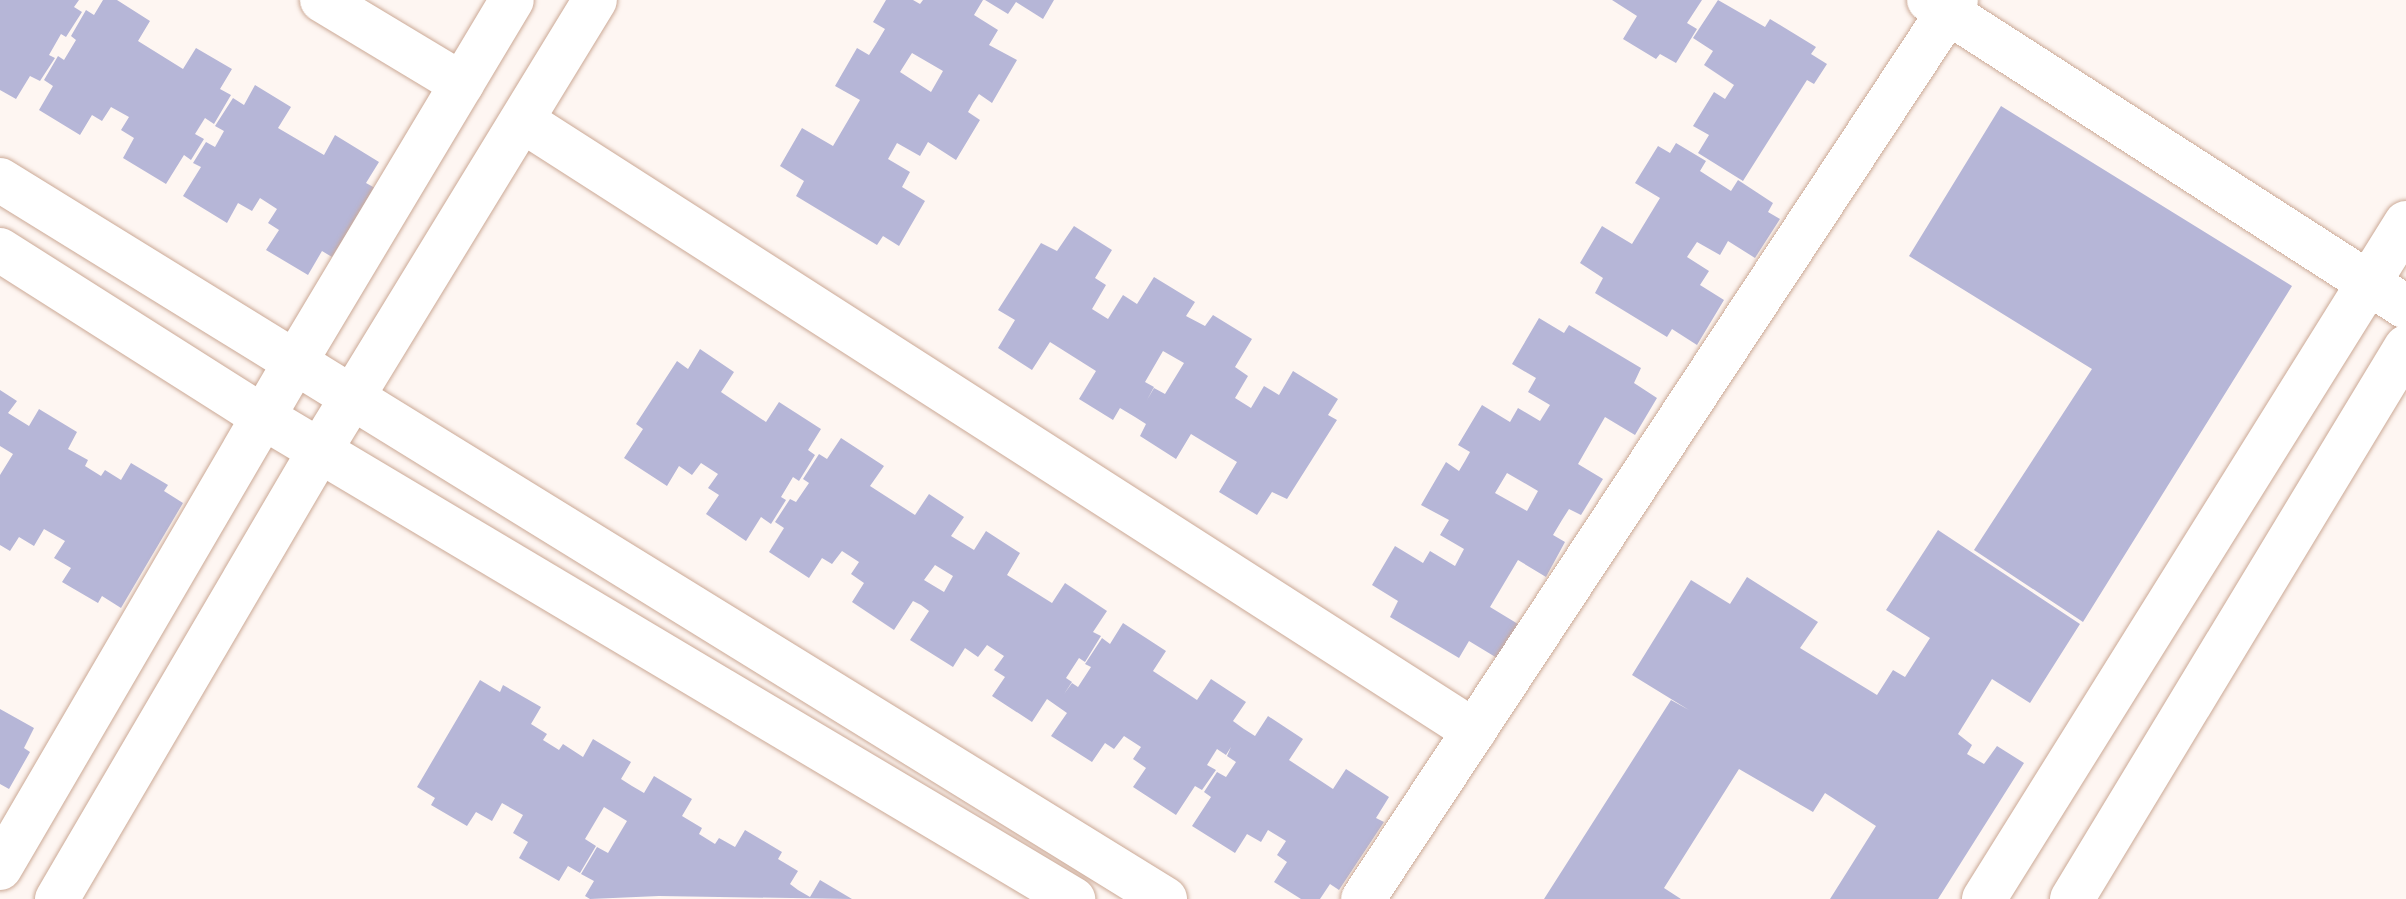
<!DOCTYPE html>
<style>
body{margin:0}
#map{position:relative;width:2406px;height:899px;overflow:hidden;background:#fef6f2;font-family:"Golos Text",sans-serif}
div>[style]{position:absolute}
.building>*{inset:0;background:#b6b6d7}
.roads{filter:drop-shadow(0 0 2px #cba996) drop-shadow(0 0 2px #cba996)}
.minor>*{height:44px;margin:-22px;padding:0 22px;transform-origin:22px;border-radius:22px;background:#fff}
span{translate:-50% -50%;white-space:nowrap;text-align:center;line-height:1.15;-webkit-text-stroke:6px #fef6f2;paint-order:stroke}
</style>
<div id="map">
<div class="building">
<div style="clip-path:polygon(0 0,79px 0,74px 7px,82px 12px,66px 37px,61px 34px,49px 55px,55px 58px,40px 81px,30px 76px,16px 99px,0 90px)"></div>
<div style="clip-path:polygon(103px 0,117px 0,150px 21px,138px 41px,183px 69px,196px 48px,232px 69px,220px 89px,231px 95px,214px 124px,205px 118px,195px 134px,204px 139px,191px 160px,184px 155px,166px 184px,123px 158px,134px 138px,121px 130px,129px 117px,111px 107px,102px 121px,92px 115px,80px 135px,39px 110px,53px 86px,44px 80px,58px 56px,64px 60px,76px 40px,71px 36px,86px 10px,94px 15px)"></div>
<div style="clip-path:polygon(evenodd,886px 0,913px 0,920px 4px,923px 0,983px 0,974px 15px,998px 30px,989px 45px,1017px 60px,992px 103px,979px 94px,973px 103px,968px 112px,980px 120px,956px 160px,928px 142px,920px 156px,897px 143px,888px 159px,910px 172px,902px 187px,925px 201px,899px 246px,883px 236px,877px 245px,796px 196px,804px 181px,780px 166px,802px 128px,833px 146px,860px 100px,835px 86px,857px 48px,869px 55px,876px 44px,885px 29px,873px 22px,886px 0,912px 53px,943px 71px,931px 92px,900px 72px,912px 53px)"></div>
<div style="clip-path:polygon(985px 0,1054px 0,1043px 19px,1016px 2px,1008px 14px)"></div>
<div style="clip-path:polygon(1612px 0,1702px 0,1687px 23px,1697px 29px,1676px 63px,1660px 54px,1656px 59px,1623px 39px,1637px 16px)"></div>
<div style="clip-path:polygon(1718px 0,1765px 27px,1770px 19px,1816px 47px,1811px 54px,1827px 64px,1814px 84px,1807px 80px,1743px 181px,1698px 153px,1709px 135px,1693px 126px,1714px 92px,1725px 99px,1734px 85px,1704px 65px,1713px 51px,1693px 38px)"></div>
<div style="clip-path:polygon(255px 85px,291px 107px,278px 128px,324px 155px,335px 135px,379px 162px,366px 183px,375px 188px,332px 257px,322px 251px,308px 275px,266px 250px,279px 230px,268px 223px,277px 209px,260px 198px,252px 211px,238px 203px,227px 223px,183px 196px,201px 167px,193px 163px,206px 142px,215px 147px,224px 131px,215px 126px,233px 98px,244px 105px)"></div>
<div style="clip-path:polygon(2001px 106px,2292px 286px,2083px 622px,1974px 550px,2092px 369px,1909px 256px)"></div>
<div style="clip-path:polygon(1676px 143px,1706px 161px,1700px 171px,1731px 191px,1738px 180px,1773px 203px,1768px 212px,1780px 219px,1755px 258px,1728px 241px,1720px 255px,1697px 242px,1687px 257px,1709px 271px,1700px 285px,1724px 300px,1697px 345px,1672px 329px,1667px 337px,1595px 293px,1603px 278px,1580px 263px,1602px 226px,1632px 244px,1660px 198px,1635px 183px,1658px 146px,1670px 153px)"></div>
<div style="clip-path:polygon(evenodd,1074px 226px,1112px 250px,1095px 278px,1106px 285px,1092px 309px,1108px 319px,1123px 295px,1137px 304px,1154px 277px,1195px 302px,1186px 316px,1205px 326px,1213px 315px,1252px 339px,1235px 367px,1248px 376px,1235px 398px,1251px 408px,1264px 386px,1279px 395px,1293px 371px,1338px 399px,1328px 415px,1337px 420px,1287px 499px,1272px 492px,1257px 515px,1219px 492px,1237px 462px,1191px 434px,1176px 459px,1140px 436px,1146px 424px,1135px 417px,1120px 408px,1113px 420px,1079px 399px,1096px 371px,1050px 342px,1032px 370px,998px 348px,1015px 320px,998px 310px,1041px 243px,1057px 251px,1074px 226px,1163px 351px,1184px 363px,1165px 394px,1154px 388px,1147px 400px,1154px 387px,1145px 382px,1163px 351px)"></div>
<div style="clip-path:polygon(evenodd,1539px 318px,1564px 333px,1569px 325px,1641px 368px,1634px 383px,1657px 398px,1635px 435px,1605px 417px,1578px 464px,1603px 479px,1581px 515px,1569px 509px,1562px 520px,1553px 535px,1565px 542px,1546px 577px,1518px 560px,1490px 607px,1518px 624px,1497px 658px,1469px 641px,1459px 658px,1390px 617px,1398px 601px,1372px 585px,1395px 546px,1423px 563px,1430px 551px,1455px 566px,1464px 549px,1440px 535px,1449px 520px,1421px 505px,1446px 462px,1459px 471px,1465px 461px,1470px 452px,1458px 445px,1482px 405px,1510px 422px,1518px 408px,1540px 421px,1550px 405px,1528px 392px,1536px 378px,1512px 364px,1539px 318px,1507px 473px,1538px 491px,1527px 511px,1495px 493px,1507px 473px)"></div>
<div style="clip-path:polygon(700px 349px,734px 372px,721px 392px,766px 422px,779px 402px,821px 429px,808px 450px,815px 455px,799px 481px,793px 477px,781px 497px,786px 500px,771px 524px,761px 517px,746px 541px,706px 514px,719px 495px,708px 488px,718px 474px,701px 463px,692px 475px,679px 466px,667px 486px,624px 458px,643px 429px,636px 424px,677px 361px,688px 369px)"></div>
<div style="clip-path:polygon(0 390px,17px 401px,8px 413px,29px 426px,39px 409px,77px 432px,68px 449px,88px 460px,85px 466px,101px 476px,105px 470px,121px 480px,131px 463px,168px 485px,164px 491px,183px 503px,121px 608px,102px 596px,98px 603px,62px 582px,71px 568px,54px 558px,65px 541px,44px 529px,34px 546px,19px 537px,10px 551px,0 545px,0 475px,13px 454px,0 446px)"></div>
<div style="clip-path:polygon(evenodd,841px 438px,884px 466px,870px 486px,915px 515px,929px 494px,964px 517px,951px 536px,974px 550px,986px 531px,1020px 553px,1007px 575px,1052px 603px,1065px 583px,1107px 611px,1093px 632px,1101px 636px,1085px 662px,1079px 658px,1066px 678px,1072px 682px,1064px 694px,1072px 683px,1078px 687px,1091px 667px,1085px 664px,1102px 638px,1110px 644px,1123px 623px,1166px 651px,1153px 671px,1197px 700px,1211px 679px,1246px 702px,1233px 721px,1244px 729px,1255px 736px,1268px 716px,1303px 739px,1289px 760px,1333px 789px,1346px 769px,1389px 797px,1376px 818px,1384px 822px,1339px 890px,1330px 884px,1320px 899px,1301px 899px,1274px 882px,1287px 862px,1277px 855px,1286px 841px,1268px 830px,1261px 842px,1247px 834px,1235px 853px,1192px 826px,1211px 797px,1204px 792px,1217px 772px,1226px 777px,1236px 762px,1227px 756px,1231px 747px,1226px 755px,1217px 749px,1207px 765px,1216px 770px,1202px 790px,1195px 786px,1176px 815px,1133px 787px,1146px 768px,1133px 759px,1141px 747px,1124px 736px,1114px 749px,1105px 743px,1092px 762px,1051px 736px,1067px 713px,1047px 699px,1032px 722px,992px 696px,1005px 677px,994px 670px,1004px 656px,987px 645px,978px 657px,965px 648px,953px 667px,910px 640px,929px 611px,921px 605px,913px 601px,894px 630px,852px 602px,864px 583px,851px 574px,859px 562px,842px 551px,832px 564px,822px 558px,809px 578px,769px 552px,784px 528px,775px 522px,790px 499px,796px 502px,809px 483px,803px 479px,819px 454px,827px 459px,841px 438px,935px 565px,953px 576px,944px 592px,924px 580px,935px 565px)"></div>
<div style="clip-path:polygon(1938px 530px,2080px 624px,2030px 703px,1992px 679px,1958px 734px,1972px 745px,1967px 754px,1984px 764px,1997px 746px,2024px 763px,1938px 899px,1830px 899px,1876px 826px,1825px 793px,1813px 812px,1739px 769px,1664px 888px,1681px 899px,1544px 899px,1671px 700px,1689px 710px,1632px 675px,1691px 580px,1730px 604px,1747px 577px,1818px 622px,1800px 648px,1877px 695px,1893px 670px,1905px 677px,1930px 638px,1886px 610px)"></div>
<div style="clip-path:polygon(480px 680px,500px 692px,503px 685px,541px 707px,531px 724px,547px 734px,543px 740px,559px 750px,563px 744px,583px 757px,593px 739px,631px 762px,621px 779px,632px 786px,644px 793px,654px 776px,692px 799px,682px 816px,702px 828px,699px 834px,715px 844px,719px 838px,735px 847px,745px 830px,782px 852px,778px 859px,798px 871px,790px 884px,798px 890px,810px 897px,820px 880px,852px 899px,659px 896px,590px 899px,585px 896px,594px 881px,581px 874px,597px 847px,608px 853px,627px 821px,604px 807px,585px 839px,596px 846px,580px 873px,568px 866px,559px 881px,519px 858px,528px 842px,513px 833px,523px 815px,502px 803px,492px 821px,476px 812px,467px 826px,431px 805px,435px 798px,417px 787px)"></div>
<div style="clip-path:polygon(0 709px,34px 728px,24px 748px,30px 752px,9px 789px,0 784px)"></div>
</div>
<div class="roads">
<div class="minor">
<div style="left:322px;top:0;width:163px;rotate:31deg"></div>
<div style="left:1929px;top:0;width:567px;rotate:32.77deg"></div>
<div style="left:523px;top:121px;width:1130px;rotate:32.68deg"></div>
<div style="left:0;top:180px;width:1369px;rotate:31.68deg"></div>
<div style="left:0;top:250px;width:312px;rotate:32.4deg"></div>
<div style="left:263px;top:417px;width:943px;rotate:30.76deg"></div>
<div style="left:0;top:868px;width:583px;rotate:-59.74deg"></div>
<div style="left:294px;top:364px;width:424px;rotate:-59.1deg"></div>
<div style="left:57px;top:899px;width:520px;rotate:-59.64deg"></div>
<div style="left:320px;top:450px;width:527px;rotate:-58.57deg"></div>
<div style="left:1363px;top:899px;width:1077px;rotate:-56.59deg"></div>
<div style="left:1984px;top:899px;width:797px;rotate:-58.03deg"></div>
<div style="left:2072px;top:899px;width:645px;rotate:-58.82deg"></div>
</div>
</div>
</div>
